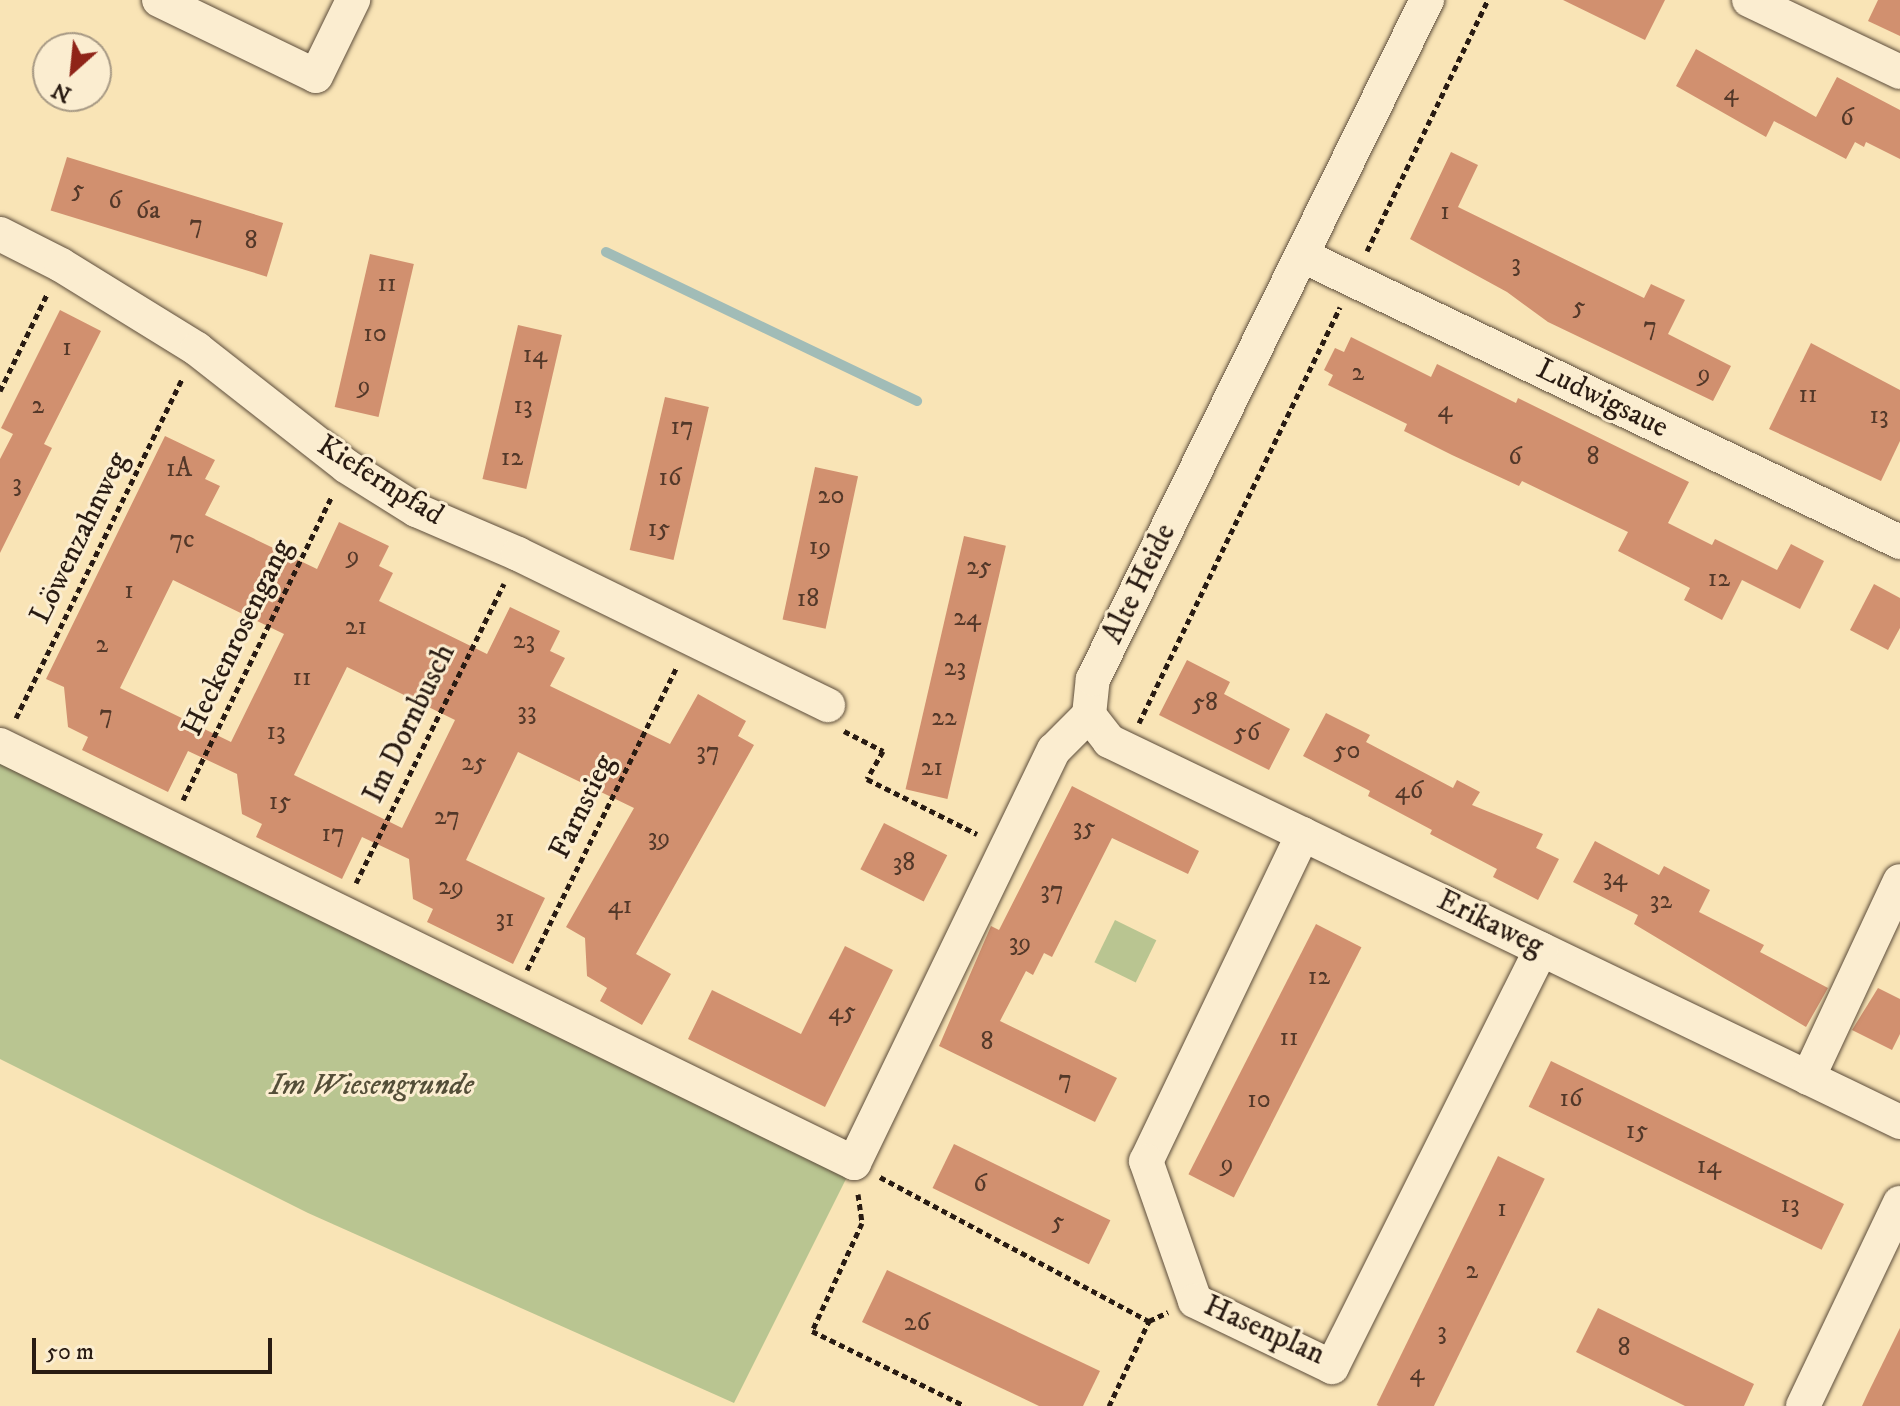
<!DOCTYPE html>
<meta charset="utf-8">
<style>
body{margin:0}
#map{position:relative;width:1900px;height:1406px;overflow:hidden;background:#f9e4b6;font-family:"IM FELL DW Pica",serif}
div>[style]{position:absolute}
.green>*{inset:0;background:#b9c591;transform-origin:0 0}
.stream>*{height:10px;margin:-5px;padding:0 5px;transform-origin:5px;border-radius:5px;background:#a1bcb7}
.building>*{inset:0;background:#d1906f;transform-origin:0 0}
.path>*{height:5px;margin-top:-2.5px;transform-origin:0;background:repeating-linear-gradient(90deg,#291b12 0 6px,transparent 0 10px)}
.roads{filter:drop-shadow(0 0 2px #5d4d3b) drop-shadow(0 0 2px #5d4d3b)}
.minor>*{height:34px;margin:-17px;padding:0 17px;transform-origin:17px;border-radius:17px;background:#fbedd0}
span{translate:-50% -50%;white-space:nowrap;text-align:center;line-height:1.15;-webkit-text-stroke:6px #fbedd0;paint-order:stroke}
.number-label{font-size:26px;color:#533829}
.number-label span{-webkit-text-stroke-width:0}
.street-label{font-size:30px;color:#291b12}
.park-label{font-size:30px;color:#544e38;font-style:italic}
.north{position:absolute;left:32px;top:32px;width:80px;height:80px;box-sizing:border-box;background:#fbedd0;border:2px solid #a79984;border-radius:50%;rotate:207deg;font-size:22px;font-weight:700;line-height:32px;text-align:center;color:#291b12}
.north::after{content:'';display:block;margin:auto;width:28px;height:36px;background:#8f2418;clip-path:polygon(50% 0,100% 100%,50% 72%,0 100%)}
.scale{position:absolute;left:32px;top:1338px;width:240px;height:36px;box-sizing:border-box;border:4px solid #291b12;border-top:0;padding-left:10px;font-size:24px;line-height:28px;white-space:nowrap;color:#291b12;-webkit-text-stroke:6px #fbedd0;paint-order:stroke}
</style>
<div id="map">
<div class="green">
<div style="clip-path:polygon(0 745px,854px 1163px,734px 1403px,308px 1213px,0 1059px)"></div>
<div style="left:1115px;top:920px;width:46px;height:47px;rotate:26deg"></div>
</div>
<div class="stream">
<div style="left:606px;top:252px;width:345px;rotate:25.6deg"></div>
</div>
<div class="building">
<div style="clip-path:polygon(1563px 0,1665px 0,1645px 40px)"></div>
<div style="clip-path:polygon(1878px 0,1900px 0,1900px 36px,1868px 21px)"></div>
<div style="clip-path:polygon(1696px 49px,1816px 117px,1837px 77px,1900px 110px,1900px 159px,1866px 142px,1864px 147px,1855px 142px,1846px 159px,1774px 121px,1766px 137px,1676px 86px)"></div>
<div style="clip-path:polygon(1451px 152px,1478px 165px,1458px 207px,1644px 298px,1651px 284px,1685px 300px,1668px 334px,1731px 366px,1713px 401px,1548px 322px,1507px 292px,1410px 239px)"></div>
<div style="left:67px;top:157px;width:226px;height:56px;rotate:17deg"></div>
<div style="left:370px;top:254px;width:45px;height:157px;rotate:13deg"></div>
<div style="clip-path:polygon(60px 310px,101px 331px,44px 444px,52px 448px,0 553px,0 459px,13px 434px,1px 428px)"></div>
<div style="left:518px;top:325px;width:45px;height:158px;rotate:13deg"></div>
<div style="clip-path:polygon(1351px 337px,1431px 377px,1437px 364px,1516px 403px,1518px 398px,1689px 482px,1668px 523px,1712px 545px,1715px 539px,1777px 570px,1791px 544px,1824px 561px,1800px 609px,1742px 580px,1722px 620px,1684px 600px,1690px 588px,1618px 551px,1628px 532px,1522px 481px,1519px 486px,1452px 455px,1404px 431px,1407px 424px,1328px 385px,1333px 375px,1324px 370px,1335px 348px,1344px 352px)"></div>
<div style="clip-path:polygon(1811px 343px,1900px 390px,1900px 441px,1881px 481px,1769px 429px)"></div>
<div style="left:665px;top:397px;width:45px;height:157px;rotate:13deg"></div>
<div style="clip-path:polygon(evenodd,165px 436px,215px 460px,205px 479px,220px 486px,205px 515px,317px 569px,339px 522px,389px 546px,379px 566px,393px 573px,379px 601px,487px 654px,510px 607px,560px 631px,550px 651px,565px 658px,550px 686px,670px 744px,698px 694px,746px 721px,738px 736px,754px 745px,636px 954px,671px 974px,642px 1025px,600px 1001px,607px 988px,587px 976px,585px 938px,566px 927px,634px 808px,518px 752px,466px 860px,545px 898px,513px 964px,427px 922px,433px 909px,413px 899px,409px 859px,362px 837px,342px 879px,256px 837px,262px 824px,242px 814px,237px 774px,188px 751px,168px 792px,82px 750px,88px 737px,68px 727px,64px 687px,46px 679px,165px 436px,173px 580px,284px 634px,231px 742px,120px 688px,173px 580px,165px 436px,347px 667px,455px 720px,402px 828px,294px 775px,347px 667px)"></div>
<div style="left:815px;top:467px;width:44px;height:156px;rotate:12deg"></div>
<div style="left:964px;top:536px;width:43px;height:260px;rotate:13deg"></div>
<div style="clip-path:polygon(1874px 584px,1900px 598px,1900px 628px,1888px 650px,1850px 630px)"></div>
<div style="clip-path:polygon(1187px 660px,1230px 682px,1224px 694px,1290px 729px,1269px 770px,1159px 715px)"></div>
<div style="clip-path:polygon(1326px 713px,1370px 735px,1366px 742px,1453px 788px,1457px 780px,1480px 792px,1472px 805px,1543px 834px,1536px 848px,1559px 859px,1538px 900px,1493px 877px,1497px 869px,1430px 834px,1432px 830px,1368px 796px,1370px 791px,1303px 756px)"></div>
<div style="clip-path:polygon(1072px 786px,1199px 851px,1188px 874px,1112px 838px,1052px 957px,1044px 953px,1033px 975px,1026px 971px,1000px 1021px,1117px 1078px,1095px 1122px,939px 1046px,991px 926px,999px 930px)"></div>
<div style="left:884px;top:823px;width:71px;height:52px;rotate:27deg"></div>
<div style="clip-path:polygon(1595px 841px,1659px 875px,1664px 866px,1710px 890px,1699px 912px,1764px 945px,1760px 952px,1828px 988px,1806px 1027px,1634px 924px,1638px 915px,1573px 882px)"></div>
<div style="left:1316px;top:924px;width:51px;height:281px;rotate:27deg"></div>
<div style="clip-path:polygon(845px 946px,893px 970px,825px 1107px,688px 1039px,712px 990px,801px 1034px)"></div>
<div style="clip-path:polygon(1878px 988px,1900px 999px,1900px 1034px,1892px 1050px,1852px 1030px)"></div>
<div style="left:1551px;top:1061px;width:326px;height:51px;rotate:26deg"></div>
<div style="left:954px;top:1144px;width:174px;height:49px;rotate:26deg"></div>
<div style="left:1498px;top:1156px;width:52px;height:277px;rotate:26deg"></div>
<div style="clip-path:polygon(887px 1270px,1100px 1371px,1083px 1406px,1039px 1406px,862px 1322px)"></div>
<div style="clip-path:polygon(1598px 1308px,1754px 1384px,1744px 1406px,1685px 1406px,1576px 1352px)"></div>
<div style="clip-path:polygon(1900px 1328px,1900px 1406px,1862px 1406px,1868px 1393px)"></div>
</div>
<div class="path">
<div style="left:1367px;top:251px;width:279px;rotate:-64.3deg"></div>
<div style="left:0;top:391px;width:108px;rotate:-64.1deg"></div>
<div style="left:16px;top:718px;width:377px;rotate:-63.9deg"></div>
<div style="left:1139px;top:723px;width:462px;rotate:-64.2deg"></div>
<div style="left:844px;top:731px;width:44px;rotate:27.1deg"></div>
<div style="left:883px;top:751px;width:32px;rotate:120deg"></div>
<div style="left:867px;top:779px;width:123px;rotate:26.6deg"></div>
<div style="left:183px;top:800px;width:339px;rotate:-63.9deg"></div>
<div style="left:356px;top:883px;width:334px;rotate:-63.7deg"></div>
<div style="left:527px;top:970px;width:338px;rotate:-63.7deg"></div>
<div style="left:880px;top:1177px;width:305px;rotate:28.2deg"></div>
<div style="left:858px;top:1194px;width:29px;rotate:82deg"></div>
<div style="left:862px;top:1223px;width:119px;rotate:114.8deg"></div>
<div style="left:812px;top:1331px;width:170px;rotate:26.1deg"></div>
<div style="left:1109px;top:1406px;width:94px;rotate:-64.8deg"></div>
<div style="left:1149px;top:1321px;width:21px;rotate:-25deg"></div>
</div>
<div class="roads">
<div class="minor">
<div style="left:159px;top:0;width:174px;rotate:25.8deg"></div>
<div style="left:316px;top:76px;width:85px;rotate:-64deg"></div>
<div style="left:1749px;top:0;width:167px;rotate:25.5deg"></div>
<div style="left:0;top:234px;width:68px;rotate:26.9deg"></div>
<div style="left:61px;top:265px;width:160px;rotate:31.7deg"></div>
<div style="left:197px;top:349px;width:189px;rotate:38.1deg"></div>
<div style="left:346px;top:466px;width:83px;rotate:32.2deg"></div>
<div style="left:416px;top:510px;width:111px;rotate:23.3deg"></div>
<div style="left:518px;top:554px;width:345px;rotate:26deg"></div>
<div style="left:1303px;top:256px;width:662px;rotate:25.6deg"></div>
<div style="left:1089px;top:715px;width:33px;rotate:52deg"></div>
<div style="left:1109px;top:741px;width:878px;rotate:25.72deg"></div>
<div style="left:0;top:745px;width:951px;rotate:26.08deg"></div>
<div style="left:854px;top:1163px;width:459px;rotate:-64.2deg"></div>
<div style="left:1054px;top:750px;width:49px;rotate:-45deg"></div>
<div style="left:1089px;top:715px;width:36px;rotate:-84deg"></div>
<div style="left:1093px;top:679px;width:757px;rotate:-63.81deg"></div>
<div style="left:1303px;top:834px;width:363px;rotate:115.6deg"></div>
<div style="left:1146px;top:1161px;width:148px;rotate:70.7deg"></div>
<div style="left:1195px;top:1301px;width:152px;rotate:25.7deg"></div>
<div style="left:1332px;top:1367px;width:467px;rotate:-63.4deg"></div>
<div style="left:1808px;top:1078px;width:217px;rotate:-65deg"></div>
<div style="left:1803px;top:1406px;width:225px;rotate:-64.5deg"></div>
</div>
</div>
<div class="number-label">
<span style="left:1731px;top:93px">4</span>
<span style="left:1847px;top:118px">6</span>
<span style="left:78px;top:190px">5</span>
<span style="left:115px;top:201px">6</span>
<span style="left:148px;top:211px">6a</span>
<span style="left:1445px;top:212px">1</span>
<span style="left:196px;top:225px">7</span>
<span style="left:251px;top:241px">8</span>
<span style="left:1516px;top:264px">3</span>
<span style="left:387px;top:284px">11</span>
<span style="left:1579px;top:307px">5</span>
<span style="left:1650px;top:327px">7</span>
<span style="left:375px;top:334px">10</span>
<span style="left:67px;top:348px">1</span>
<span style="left:535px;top:355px">14</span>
<span style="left:1358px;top:373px">2</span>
<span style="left:1704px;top:374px">9</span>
<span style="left:364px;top:386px">9</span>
<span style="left:1808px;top:395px">11</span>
<span style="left:38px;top:406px">2</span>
<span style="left:523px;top:406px">13</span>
<span style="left:1445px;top:410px">4</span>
<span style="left:1879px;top:416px">13</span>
<span style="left:682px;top:427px">17</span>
<span style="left:1515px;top:457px">6</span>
<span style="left:1593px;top:457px">8</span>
<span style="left:512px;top:458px">12</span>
<span style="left:179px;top:469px">1A</span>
<span style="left:670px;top:478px">16</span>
<span style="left:17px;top:484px">3</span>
<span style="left:831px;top:496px">20</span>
<span style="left:659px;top:529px">15</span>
<span style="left:182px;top:540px">7c</span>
<span style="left:820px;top:547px">19</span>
<span style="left:353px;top:556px">9</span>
<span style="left:979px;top:567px">25</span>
<span style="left:1719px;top:579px">12</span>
<span style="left:129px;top:591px">1</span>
<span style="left:808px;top:599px">18</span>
<span style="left:967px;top:618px">24</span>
<span style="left:356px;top:627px">21</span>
<span style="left:524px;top:641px">23</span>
<span style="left:102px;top:645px">2</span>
<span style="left:955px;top:668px">23</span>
<span style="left:302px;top:678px">11</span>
<span style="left:1205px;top:703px">58</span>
<span style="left:527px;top:712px">33</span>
<span style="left:106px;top:715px">7</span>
<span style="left:944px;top:718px">22</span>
<span style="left:276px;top:732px">13</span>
<span style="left:1247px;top:733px">56</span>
<span style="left:1347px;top:751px">50</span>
<span style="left:708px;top:752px">37</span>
<span style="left:474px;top:763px">25</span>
<span style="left:932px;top:768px">21</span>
<span style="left:1409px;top:791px">46</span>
<span style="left:280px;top:802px">15</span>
<span style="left:447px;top:817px">27</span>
<span style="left:1084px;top:828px">35</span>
<span style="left:333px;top:834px">17</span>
<span style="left:659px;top:838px">39</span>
<span style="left:904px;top:863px">38</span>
<span style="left:1615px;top:878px">34</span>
<span style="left:451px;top:887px">29</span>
<span style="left:1052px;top:891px">37</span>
<span style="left:1661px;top:901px">32</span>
<span style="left:620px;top:906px">41</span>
<span style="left:505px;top:919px">31</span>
<span style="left:1020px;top:943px">39</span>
<span style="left:1319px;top:977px">12</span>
<span style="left:842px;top:1012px">45</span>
<span style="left:1289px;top:1038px">11</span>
<span style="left:987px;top:1042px">8</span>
<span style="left:1065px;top:1080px">7</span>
<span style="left:1571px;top:1099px">16</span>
<span style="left:1259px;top:1100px">10</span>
<span style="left:1637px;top:1131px">15</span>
<span style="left:1227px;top:1164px">9</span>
<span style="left:1709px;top:1166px">14</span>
<span style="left:980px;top:1184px">6</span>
<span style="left:1790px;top:1205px">13</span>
<span style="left:1502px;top:1209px">1</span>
<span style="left:1058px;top:1222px">5</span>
<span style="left:1472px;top:1271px">2</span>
<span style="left:917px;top:1323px">26</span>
<span style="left:1442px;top:1332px">3</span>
<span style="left:1624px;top:1348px">8</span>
<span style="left:1417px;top:1373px">4</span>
</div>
<div class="street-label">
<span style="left:1602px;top:399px;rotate:26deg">Ludwigsaue</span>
<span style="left:380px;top:481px;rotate:32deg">Kiefernpfad</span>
<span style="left:80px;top:538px;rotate:-64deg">Löwenzahnweg</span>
<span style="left:1140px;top:584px;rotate:-64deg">Alte Heide</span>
<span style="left:238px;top:638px;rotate:-64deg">Heckenrosengang</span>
<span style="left:410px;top:724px;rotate:-64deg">Im Dornbusch</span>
<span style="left:583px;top:807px;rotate:-64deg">Farnstieg</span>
<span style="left:1490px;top:924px;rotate:26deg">Erikaweg</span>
<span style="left:1264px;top:1331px;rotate:24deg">Hasenplan</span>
</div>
<div class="park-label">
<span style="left:372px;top:1086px">Im Wiesengrunde</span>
</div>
<div class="north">N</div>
<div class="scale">50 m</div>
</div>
